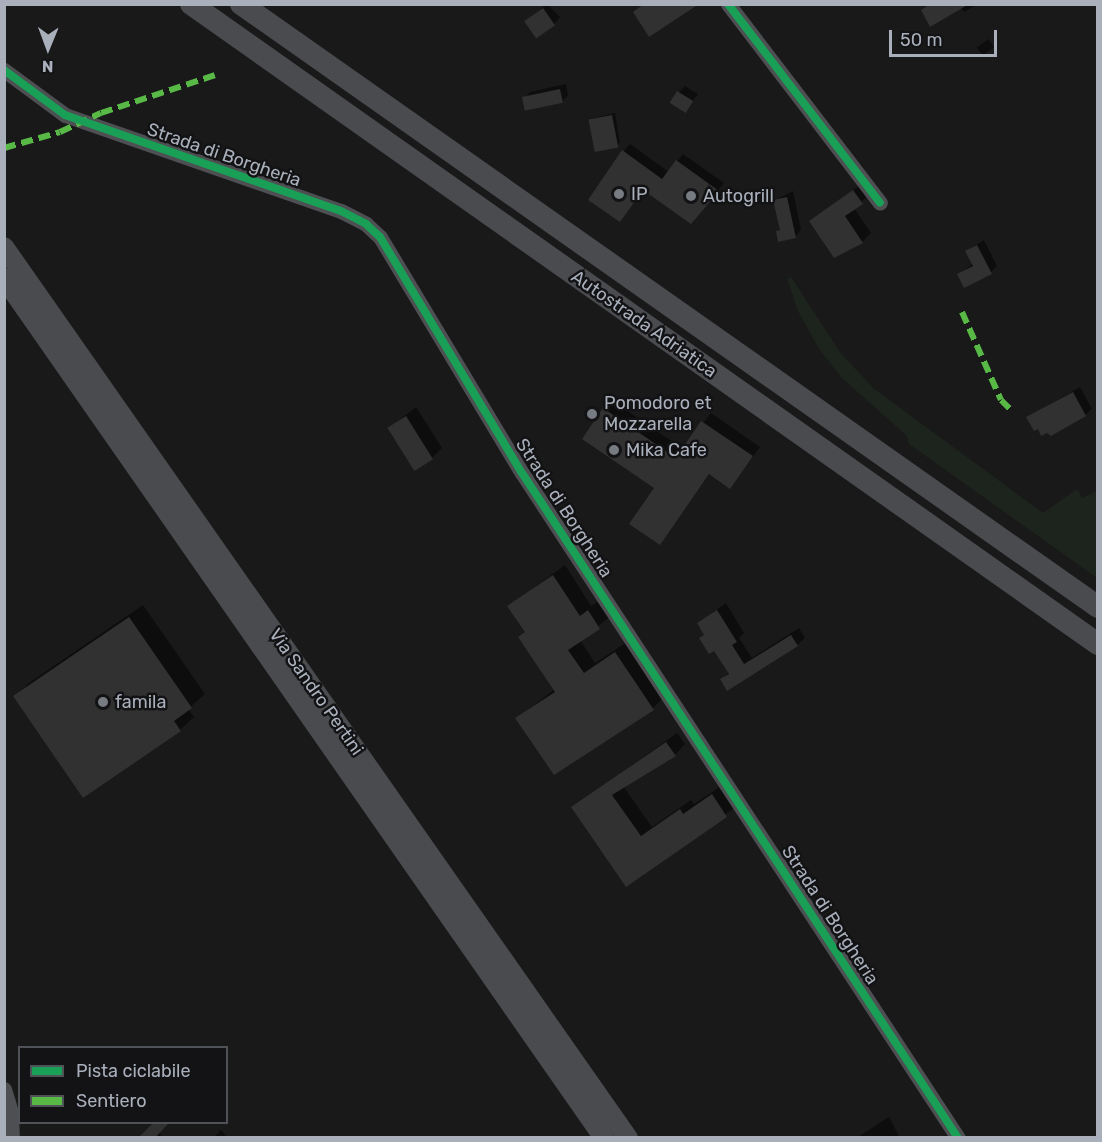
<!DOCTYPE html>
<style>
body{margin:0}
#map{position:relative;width:1102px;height:1142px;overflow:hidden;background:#191919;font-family:Rubik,sans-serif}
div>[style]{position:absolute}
.green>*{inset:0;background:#1c241d}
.shadow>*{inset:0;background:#0007;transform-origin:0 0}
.building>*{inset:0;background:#313131;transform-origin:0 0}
.minor>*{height:15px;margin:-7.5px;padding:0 7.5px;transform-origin:7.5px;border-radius:7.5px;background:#4d4f52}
.major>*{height:20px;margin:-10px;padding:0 10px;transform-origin:10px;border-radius:10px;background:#4a4b4e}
.highway>*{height:22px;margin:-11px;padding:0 11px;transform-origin:11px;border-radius:11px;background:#4a4b4f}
.quiet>*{height:6px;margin-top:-3px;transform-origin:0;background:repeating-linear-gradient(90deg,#58b947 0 12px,transparent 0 18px)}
.cycleway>*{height:8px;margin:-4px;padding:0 4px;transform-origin:4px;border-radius:4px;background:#1a9f57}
.dots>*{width:16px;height:16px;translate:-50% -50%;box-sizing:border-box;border:3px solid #131315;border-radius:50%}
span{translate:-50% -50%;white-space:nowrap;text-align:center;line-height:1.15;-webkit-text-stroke:5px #131315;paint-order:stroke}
.street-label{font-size:18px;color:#a9b0bb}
.poi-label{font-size:18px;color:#a9b0bb}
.left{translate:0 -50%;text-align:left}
.frame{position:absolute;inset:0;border:6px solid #a9b0bb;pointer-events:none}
.legend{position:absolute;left:18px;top:1046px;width:210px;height:78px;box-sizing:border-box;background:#131315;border:2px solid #4f5257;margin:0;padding:8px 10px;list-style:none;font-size:18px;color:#a9b0bb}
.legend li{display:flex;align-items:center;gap:12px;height:30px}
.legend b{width:30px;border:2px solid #4f5257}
.north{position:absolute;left:18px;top:18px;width:60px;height:60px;-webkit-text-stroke:4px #131315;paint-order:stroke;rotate:181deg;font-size:16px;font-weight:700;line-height:24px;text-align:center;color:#a9b0bb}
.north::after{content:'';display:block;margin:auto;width:21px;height:27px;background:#a9b0bb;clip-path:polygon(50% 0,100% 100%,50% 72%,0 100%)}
.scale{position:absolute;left:889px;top:30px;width:108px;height:27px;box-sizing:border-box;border:3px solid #a9b0bb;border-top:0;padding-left:8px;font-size:18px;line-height:21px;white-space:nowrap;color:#a9b0bb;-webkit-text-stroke:4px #131315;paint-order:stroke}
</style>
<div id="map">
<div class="green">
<div style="clip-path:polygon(791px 277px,840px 352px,873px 388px,1043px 513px,1077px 489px,1082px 498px,1097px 491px,1097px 578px,909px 444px,907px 436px,842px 378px,819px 349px,798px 311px,787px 279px)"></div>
</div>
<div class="shadow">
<div style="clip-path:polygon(547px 4px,560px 17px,554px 24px,526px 21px)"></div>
<div style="clip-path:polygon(928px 4px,978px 4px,964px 12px,961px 7px,923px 10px)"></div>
<div style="left:988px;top:39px;width:10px;height:14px;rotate:53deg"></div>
<div style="clip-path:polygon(566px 84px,568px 95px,562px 102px,524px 99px,530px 92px)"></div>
<div style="clip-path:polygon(685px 86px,698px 94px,685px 111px,679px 92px)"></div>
<div style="clip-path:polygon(615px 113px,620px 143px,617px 145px,590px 119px)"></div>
<div style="clip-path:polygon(630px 144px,669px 172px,683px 154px,724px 183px,698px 215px,644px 189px,620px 220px,624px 151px)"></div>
<div style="clip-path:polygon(863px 183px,870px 194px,854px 208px,871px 233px,862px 242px,811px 221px)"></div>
<div style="clip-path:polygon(793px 191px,801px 230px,795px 237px,778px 231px,781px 228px,775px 200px)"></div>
<div style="clip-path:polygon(984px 240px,997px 266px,991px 272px,959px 274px,974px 263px,967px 251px)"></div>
<div style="clip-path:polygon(1080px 387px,1092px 409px,1085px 415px,1038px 427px,1028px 417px)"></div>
<div style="clip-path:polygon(613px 401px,683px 449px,711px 413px,760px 447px,730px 487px,710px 473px,659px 543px,656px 488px,584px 438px)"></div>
<div style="clip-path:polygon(416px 407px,442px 448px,432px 458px,389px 428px)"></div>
<div style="clip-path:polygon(565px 565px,591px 606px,600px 600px,610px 617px,580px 640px,595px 663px,627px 642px,664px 697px,653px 708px,517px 718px,555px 689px,520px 637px,526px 631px,509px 606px)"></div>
<div style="clip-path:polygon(726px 603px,744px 633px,739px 638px,752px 658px,799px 628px,805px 638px,797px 645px,722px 680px,729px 672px,699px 623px)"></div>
<div style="clip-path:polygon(143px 605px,205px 694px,188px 709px,194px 717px,180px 730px,15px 697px,29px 683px)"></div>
<div style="clip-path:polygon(677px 733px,685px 744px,675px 755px,623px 786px,652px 827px,691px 800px,694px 804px,723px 785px,737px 806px,626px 885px,573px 807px)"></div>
<div style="clip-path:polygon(889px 1117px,900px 1138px,856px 1138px)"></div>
<div style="clip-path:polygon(156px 1122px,162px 1138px,140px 1138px)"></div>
<div style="clip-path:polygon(221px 1130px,228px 1138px,213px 1138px)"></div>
</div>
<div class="building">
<div style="clip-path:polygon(644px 4px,699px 4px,649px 37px,633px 12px)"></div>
<div style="clip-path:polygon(930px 4px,969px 4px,930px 27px,921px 10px)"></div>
<div style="left:543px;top:8px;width:21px;height:23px;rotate:55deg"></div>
<div style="left:560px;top:89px;width:14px;height:39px;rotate:78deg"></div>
<div style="left:677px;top:91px;width:19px;height:14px;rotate:32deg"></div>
<div style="left:612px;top:115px;width:33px;height:24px;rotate:79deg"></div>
<div style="clip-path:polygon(622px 150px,662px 179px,676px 160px,719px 191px,691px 224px,643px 190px,620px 222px,588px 200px)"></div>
<div style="clip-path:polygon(853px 190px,863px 204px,845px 216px,863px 243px,834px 258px,809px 221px)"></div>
<div style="clip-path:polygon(787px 197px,796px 238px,778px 242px,776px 231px,780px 230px,773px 200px)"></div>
<div style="clip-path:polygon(977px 245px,992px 274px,964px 288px,957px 274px,973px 266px,965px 251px)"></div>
<div style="clip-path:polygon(1073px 392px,1086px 416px,1051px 436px,1047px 433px,1041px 436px,1038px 429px,1034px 431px,1026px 417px)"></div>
<div style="clip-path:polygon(603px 408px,676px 458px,701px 421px,753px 456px,730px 489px,709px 474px,660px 545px,629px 524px,654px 488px,582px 439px)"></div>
<div style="left:406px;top:416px;width:51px;height:22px;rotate:58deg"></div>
<div style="clip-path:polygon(553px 575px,580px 616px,588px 610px,600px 629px,568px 650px,584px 673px,615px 652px,654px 710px,554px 775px,515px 718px,555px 692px,518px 637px,525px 632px,507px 606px)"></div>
<div style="clip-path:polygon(717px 610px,737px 642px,732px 645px,744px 664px,791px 635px,798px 646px,727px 691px,720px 679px,729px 674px,714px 651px,709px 654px,699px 638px,704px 635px,697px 623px)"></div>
<div style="clip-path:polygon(129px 617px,192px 708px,174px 721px,181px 731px,83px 798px,13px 696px)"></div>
<div style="clip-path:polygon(666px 742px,676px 756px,612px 795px,641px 836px,680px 809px,683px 814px,712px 794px,727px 817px,626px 887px,571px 807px)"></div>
<div style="clip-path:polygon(154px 1122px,170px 1122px,156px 1137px,139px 1137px)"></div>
</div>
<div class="minor">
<div style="left:728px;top:4px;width:250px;rotate:52.6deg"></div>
<div style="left:4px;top:70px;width:76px;rotate:36.4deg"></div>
<div style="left:65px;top:115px;width:292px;rotate:19.2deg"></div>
<div style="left:341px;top:211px;width:28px;rotate:27deg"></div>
<div style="left:366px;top:224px;width:19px;rotate:43deg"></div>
<div style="left:380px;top:237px;width:275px;rotate:59deg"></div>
<div style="left:522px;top:473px;width:795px;rotate:56.75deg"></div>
<div style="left:4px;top:1089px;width:24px;rotate:73deg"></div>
<div style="left:11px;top:1112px;width:26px;rotate:88deg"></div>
</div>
<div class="major">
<div style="left:4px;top:247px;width:1088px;rotate:55deg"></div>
<div style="left:4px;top:278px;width:1049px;rotate:55.1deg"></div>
</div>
<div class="highway">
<div style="left:191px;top:4px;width:1110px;rotate:35.21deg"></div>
<div style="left:241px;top:4px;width:1048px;rotate:35.13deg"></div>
</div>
<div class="quiet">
<div style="left:4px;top:148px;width:58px;rotate:-15.9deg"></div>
<div style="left:60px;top:132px;width:45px;rotate:-24.9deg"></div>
<div style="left:101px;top:113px;width:120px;rotate:-18.4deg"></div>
<div style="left:962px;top:312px;width:96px;rotate:66.1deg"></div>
<div style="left:1001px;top:400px;width:14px;rotate:45deg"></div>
</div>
<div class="cycleway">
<div style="left:728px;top:4px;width:250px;rotate:52.6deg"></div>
<div style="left:4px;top:70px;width:76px;rotate:36.4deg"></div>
<div style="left:65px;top:115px;width:292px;rotate:19.2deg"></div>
<div style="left:341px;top:211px;width:28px;rotate:27deg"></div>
<div style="left:366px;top:224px;width:19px;rotate:43deg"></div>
<div style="left:380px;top:237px;width:275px;rotate:59deg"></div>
<div style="left:522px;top:473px;width:795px;rotate:56.75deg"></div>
</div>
<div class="dots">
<div style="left:619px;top:194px;background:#777b82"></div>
<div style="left:691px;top:196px;background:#777b82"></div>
<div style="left:592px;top:414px;background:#777b82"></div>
<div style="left:614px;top:450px;background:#777b82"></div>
<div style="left:103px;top:702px;background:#777b82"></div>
</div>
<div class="street-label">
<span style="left:224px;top:155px;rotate:19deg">Strada di Borgheria</span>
<span style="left:644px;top:324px;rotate:35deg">Autostrada Adriatica</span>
<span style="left:564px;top:508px;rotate:57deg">Strada di Borgheria</span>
<span style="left:316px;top:692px;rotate:55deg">Via Sandro Pertini</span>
<span style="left:830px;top:915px;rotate:57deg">Strada di Borgheria</span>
</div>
<div class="poi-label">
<span class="left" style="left:631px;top:194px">IP</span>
<span class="left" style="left:703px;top:196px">Autogrill</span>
<span class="left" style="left:604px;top:414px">Pomodoro et<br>Mozzarella</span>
<span class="left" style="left:626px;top:450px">Mika Cafe</span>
<span class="left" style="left:115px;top:702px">famila</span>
</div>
<div class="frame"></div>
<ul class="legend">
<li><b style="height:8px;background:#1a9f57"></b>Pista ciclabile</li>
<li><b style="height:8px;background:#58b947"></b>Sentiero</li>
</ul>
<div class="north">N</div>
<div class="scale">50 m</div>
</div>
